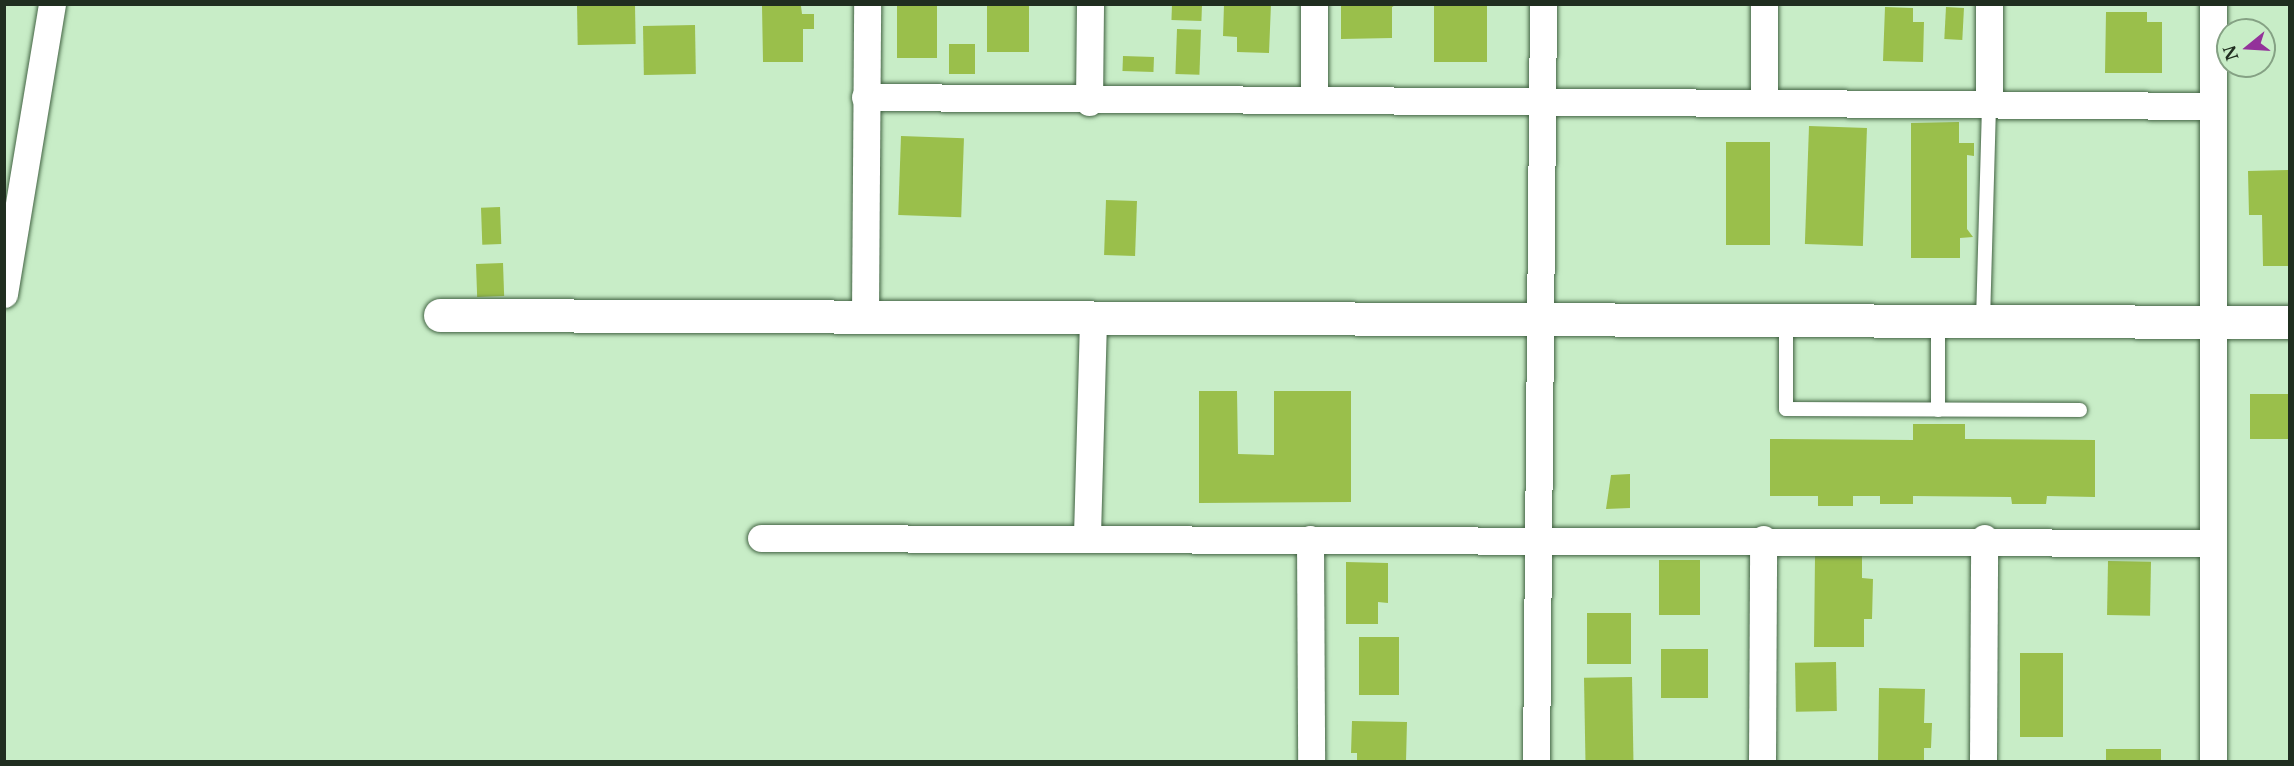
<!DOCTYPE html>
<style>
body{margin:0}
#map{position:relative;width:2294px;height:766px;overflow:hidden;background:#c8edc7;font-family:"Libre Baskerville",serif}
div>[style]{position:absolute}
.building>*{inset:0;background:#9abf4b;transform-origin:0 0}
.roads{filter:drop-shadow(0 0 2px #426343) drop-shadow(0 0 2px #426343)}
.service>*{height:14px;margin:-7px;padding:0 7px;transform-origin:7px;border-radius:7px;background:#fff}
.minor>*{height:27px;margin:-13.5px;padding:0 13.5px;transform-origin:13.5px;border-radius:13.5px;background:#fff}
.tertiary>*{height:33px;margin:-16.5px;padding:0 16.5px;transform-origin:16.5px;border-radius:16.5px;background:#fff}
span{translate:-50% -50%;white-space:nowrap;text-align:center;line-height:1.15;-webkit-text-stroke:5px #c8edc7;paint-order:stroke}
.frame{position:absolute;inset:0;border:6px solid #202e20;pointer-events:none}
.north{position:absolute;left:2216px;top:18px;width:60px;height:60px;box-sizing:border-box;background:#c8edc7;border:2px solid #85a184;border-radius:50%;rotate:252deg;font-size:16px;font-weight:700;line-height:24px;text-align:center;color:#202e20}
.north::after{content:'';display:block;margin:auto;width:21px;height:27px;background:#93329a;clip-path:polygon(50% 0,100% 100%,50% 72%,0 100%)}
</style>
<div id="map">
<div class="building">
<div style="left:897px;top:4px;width:40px;height:54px"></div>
<div style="left:987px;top:4px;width:42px;height:48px"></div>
<div style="left:1172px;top:4px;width:30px;height:16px;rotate:2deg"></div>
<div style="clip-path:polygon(1224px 4px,1271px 4px,1269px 53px,1237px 52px,1237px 37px,1223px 36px)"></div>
<div style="clip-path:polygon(1341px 4px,1397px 4px,1392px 7px,1392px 38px,1341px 39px)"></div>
<div style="left:1434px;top:4px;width:53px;height:58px"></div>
<div style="left:635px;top:5px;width:39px;height:58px;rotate:89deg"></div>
<div style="clip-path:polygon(762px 6px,801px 6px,802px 14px,814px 14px,814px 29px,803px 29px,803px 62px,763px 62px)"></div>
<div style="clip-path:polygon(1885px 7px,1913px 8px,1913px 22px,1924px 22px,1923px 62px,1883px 61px)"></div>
<div style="left:1946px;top:7px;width:18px;height:32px;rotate:3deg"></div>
<div style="clip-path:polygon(2106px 12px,2147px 12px,2147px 22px,2162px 22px,2162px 73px,2105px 73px)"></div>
<div style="left:695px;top:25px;width:49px;height:52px;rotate:89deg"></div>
<div style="left:1177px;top:29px;width:24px;height:45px;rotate:2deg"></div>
<div style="left:949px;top:44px;width:26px;height:30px"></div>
<div style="left:1123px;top:56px;width:31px;height:15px;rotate:2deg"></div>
<div style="clip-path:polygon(1959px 122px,1959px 143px,1974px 143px,1974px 156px,1967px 155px,1967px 229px,1973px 237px,1960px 238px,1960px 258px,1911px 258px,1911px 123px)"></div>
<div style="left:1809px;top:126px;width:58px;height:118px;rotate:2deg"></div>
<div style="left:901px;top:136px;width:63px;height:79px;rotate:2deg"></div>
<div style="left:1726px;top:142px;width:44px;height:103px"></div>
<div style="clip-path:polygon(2290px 170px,2290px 266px,2263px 266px,2262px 215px,2249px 215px,2248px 171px)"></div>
<div style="left:1106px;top:200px;width:31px;height:55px;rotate:2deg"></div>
<div style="left:500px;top:207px;width:37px;height:19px;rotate:88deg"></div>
<div style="left:503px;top:263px;width:33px;height:27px;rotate:88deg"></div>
<div style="clip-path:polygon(1199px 391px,1237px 391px,1238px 454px,1274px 455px,1274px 391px,1351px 391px,1351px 502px,1199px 503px)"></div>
<div style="left:2250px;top:394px;width:40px;height:45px"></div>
<div style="clip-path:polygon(1913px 424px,1965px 424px,1965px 439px,2095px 440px,2095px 497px,2047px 496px,2046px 504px,2012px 504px,2011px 497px,1913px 496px,1913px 504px,1880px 504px,1880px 496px,1853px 496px,1853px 506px,1818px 506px,1818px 496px,1770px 496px,1770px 439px,1913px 440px)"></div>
<div style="clip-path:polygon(1630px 474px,1630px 508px,1606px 509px,1611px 475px)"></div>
<div style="clip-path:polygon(1815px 556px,1862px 556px,1862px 578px,1873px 579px,1872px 619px,1864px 619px,1864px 647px,1814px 647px)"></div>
<div style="left:1659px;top:560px;width:41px;height:55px"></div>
<div style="left:2108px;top:561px;width:43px;height:54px;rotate:1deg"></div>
<div style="clip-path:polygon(1346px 562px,1388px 563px,1388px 603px,1378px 602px,1378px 624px,1346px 624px)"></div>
<div style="left:1631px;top:613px;width:51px;height:44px;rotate:90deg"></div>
<div style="left:1399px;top:637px;width:58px;height:40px;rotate:90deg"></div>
<div style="left:1661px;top:649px;width:47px;height:49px"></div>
<div style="left:2020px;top:653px;width:43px;height:84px"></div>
<div style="left:1836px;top:662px;width:49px;height:41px;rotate:89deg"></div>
<div style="left:1632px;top:677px;width:85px;height:48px;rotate:89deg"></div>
<div style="clip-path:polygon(1879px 688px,1925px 689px,1924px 723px,1932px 723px,1931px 748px,1924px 748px,1924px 762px,1878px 762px)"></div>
<div style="clip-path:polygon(1352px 721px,1407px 722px,1406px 762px,1357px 762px,1357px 753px,1351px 753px)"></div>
<div style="left:2106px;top:749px;width:55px;height:13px"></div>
</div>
<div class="roads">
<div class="service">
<div style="left:1786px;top:321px;width:88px;rotate:90deg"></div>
<div style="left:1786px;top:409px;width:294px;rotate:0.2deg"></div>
<div style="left:1983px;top:321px;width:218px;rotate:-88.4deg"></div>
<div style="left:1938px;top:410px;width:89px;rotate:-90deg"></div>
</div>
<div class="minor">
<div style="left:1989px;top:4px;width:99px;rotate:90deg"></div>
<div style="left:2213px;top:4px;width:758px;rotate:90deg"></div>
<div style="left:865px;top:97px;width:1347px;rotate:0.38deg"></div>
<div style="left:1314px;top:99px;width:95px;rotate:-90deg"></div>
<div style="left:1764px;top:100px;width:96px;rotate:-90deg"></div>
<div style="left:1089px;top:102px;width:98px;rotate:-89.4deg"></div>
<div style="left:4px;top:294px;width:294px;rotate:-80.6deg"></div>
<div style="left:865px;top:314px;width:310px;rotate:-89.6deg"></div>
<div style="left:1087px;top:535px;width:220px;rotate:-88.4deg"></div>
<div style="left:761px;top:538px;width:1452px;rotate:0.2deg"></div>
<div style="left:1310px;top:539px;width:223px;rotate:89.7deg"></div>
<div style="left:1536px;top:762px;width:758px;rotate:-89.47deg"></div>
<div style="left:1762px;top:762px;width:223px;rotate:-89.7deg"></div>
<div style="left:1983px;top:762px;width:224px;rotate:-89.7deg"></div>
</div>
<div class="tertiary">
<div style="left:440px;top:315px;width:1850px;rotate:0.22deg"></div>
</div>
</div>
<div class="frame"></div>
<div class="north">N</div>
</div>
